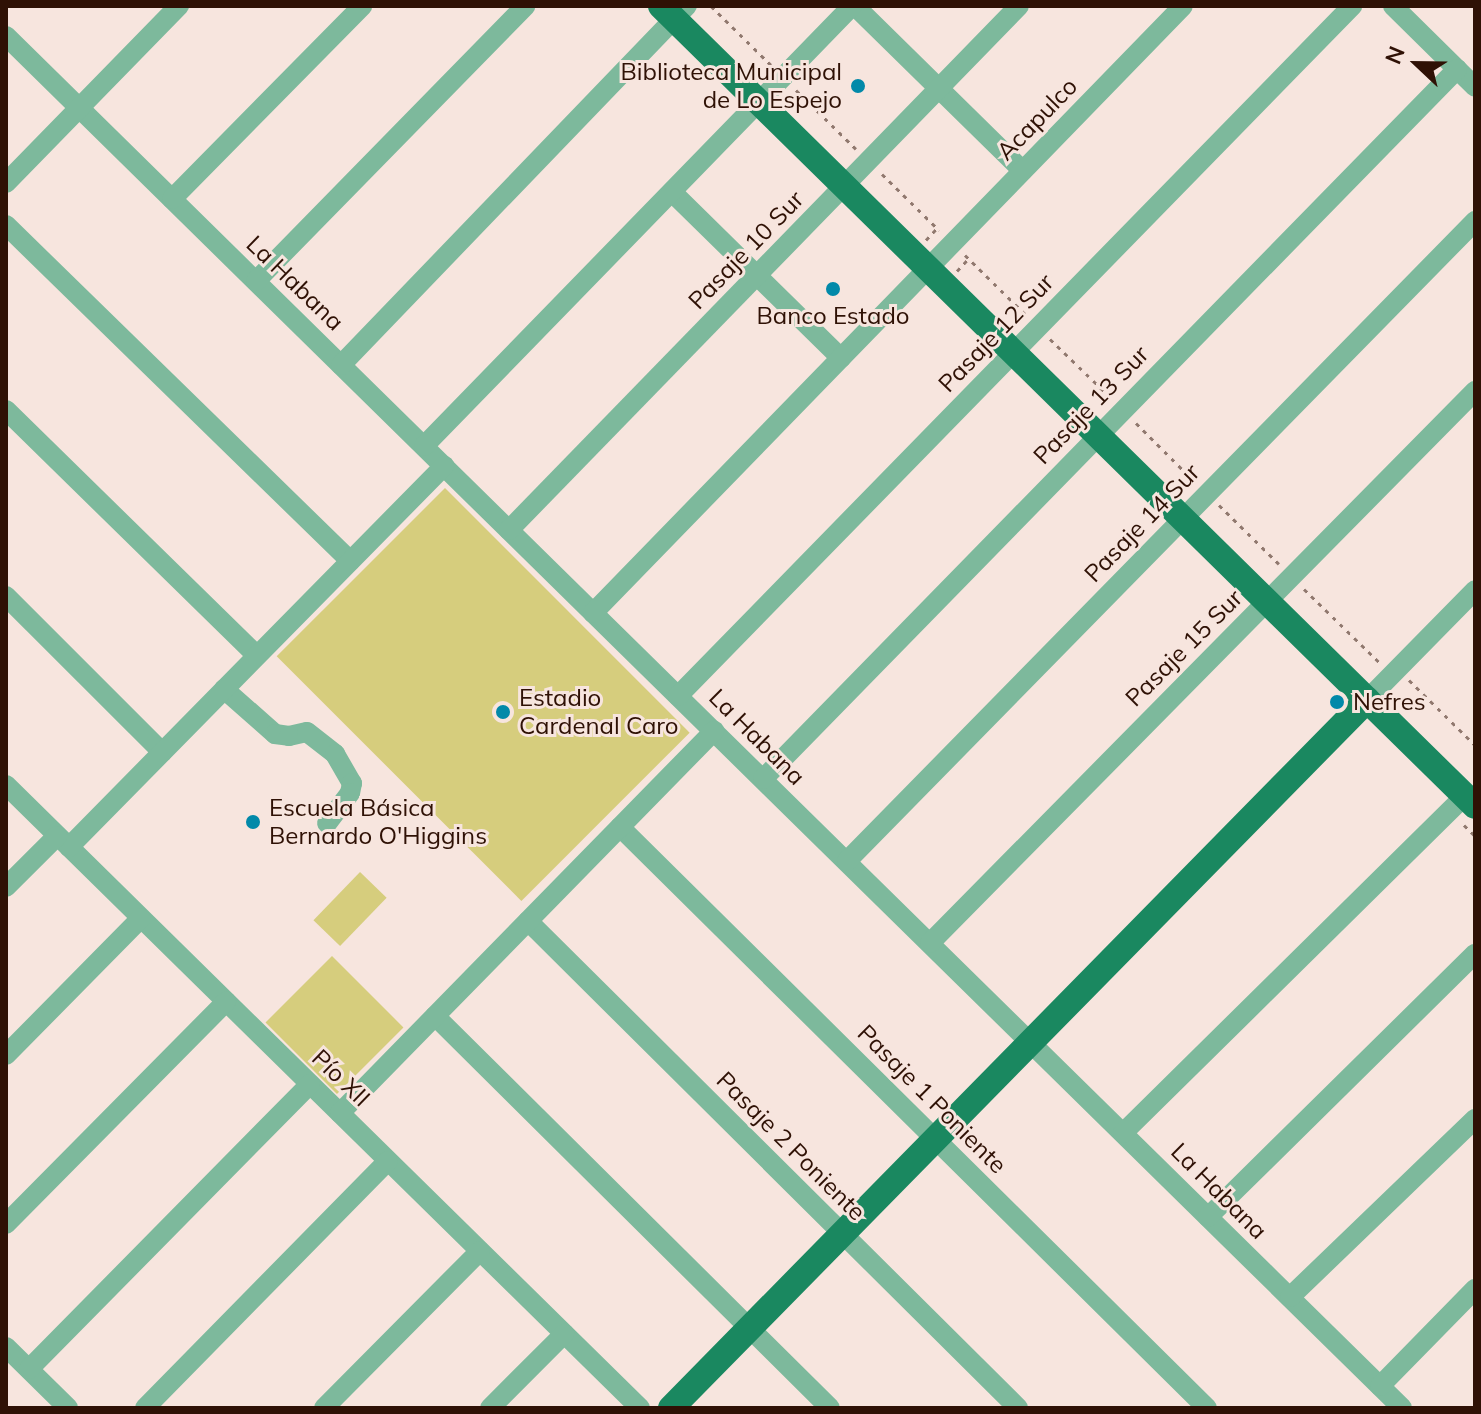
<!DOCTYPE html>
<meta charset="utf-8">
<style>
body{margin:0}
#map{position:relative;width:1481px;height:1414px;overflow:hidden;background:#f7e5de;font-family:Mulish,sans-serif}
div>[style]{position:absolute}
.green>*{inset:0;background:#d6cd7d;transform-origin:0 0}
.path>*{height:3px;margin-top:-1.5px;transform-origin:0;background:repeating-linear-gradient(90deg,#90786e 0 4px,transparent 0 10px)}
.minor>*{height:20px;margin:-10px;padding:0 10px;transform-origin:10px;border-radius:10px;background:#7db99c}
.major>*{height:26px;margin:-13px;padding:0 13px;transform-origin:13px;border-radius:13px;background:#1a8860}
.dots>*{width:22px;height:22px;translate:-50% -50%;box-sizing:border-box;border:4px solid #f7e5de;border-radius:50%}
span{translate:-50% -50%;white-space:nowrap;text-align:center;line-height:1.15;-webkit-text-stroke:6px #f7e5de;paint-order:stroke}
.poi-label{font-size:24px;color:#2f1105}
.right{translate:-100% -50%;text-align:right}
.left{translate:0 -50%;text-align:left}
.street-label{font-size:24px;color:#2f1105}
.frame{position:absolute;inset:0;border:8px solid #2f1105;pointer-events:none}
.north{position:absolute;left:1377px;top:24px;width:80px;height:80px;-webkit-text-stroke:6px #f7e5de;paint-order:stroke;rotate:292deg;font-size:22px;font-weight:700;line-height:32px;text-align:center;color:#2f1105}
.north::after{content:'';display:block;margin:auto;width:28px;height:36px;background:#2f1105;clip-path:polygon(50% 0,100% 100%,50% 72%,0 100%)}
</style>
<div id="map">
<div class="green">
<div style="left:445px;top:488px;width:346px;height:238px;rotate:45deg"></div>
<div style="left:360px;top:872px;width:37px;height:67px;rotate:44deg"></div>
<div style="left:332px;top:956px;width:101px;height:94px;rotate:45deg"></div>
</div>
<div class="path">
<div style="left:711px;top:6px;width:84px;rotate:44.5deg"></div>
<div style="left:796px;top:90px;width:84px;rotate:44.5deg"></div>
<div style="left:882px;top:174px;width:80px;rotate:44.5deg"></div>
<div style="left:926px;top:240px;width:16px;rotate:-47deg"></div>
<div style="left:965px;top:255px;width:84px;rotate:44.5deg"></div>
<div style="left:957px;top:271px;width:16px;rotate:-47deg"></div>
<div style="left:1050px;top:339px;width:85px;rotate:44deg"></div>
<div style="left:1136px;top:423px;width:85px;rotate:45deg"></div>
<div style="left:1219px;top:505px;width:84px;rotate:44.5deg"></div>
<div style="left:1304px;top:589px;width:105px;rotate:44.2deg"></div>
<div style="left:1409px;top:680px;width:93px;rotate:44.6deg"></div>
<div style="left:1464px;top:825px;width:16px;rotate:45deg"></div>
</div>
<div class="minor">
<div style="left:855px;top:6px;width:235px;rotate:44.5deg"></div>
<div style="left:1393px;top:6px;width:115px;rotate:44.6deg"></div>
<div style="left:6px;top:36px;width:1957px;rotate:44.5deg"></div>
<div style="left:6px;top:183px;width:248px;rotate:-45.7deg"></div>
<div style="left:672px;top:192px;width:237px;rotate:44.5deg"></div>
<div style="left:172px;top:199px;width:271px;rotate:-45.4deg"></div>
<div style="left:6px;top:225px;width:481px;rotate:44.3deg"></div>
<div style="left:256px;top:281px;width:385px;rotate:-45.6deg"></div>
<div style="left:341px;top:365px;width:499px;rotate:-46.1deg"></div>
<div style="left:6px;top:410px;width:351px;rotate:44.4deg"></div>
<div style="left:424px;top:446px;width:614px;rotate:-45.79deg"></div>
<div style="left:509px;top:530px;width:731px;rotate:-45.78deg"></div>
<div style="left:6px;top:596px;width:221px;rotate:45deg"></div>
<div style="left:593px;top:613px;width:846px;rotate:-45.81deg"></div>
<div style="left:224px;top:689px;width:68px;rotate:41.4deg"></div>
<div style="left:275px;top:734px;width:14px;rotate:8deg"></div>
<div style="left:289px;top:736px;width:18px;rotate:-13deg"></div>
<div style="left:307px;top:732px;width:36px;rotate:38deg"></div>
<div style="left:335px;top:754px;width:34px;rotate:60deg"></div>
<div style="left:352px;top:783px;width:10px;rotate:101deg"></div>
<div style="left:350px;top:793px;width:38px;rotate:127deg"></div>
<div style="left:678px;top:696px;width:965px;rotate:-45.67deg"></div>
<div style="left:1367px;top:700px;width:154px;rotate:-45.5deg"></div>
<div style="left:763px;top:779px;width:993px;rotate:-45.65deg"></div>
<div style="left:6px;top:785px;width:889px;rotate:44.5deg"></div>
<div style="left:620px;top:827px;width:826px;rotate:44.71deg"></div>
<div style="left:69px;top:847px;width:535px;rotate:-45.45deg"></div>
<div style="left:847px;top:861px;width:897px;rotate:-45.54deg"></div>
<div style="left:6px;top:887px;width:72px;rotate:-45deg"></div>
<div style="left:528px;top:921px;width:691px;rotate:44.82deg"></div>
<div style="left:930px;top:943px;width:776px;rotate:-45.37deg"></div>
<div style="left:435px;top:1016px;width:556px;rotate:44.78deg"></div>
<div style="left:6px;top:1055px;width:192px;rotate:-45.4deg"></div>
<div style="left:340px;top:1113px;width:535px;rotate:-45.61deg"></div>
<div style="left:1123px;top:1133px;width:480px;rotate:-44.6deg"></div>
<div style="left:1208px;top:1217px;width:375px;rotate:-44.6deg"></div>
<div style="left:6px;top:1224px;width:313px;rotate:-45.3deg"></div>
<div style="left:1290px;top:1297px;width:257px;rotate:-43.9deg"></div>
<div style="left:6px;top:1347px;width:87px;rotate:44.5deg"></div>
<div style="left:29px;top:1369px;width:400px;rotate:-45.4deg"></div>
<div style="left:1380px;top:1386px;width:136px;rotate:-45.6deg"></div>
<div style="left:145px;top:1408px;width:346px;rotate:-45.5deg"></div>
<div style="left:324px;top:1408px;width:221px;rotate:-45.2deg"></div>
<div style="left:490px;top:1408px;width:105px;rotate:-45deg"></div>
</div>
<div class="major">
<div style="left:661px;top:6px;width:1141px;rotate:44.5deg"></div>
<div style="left:671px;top:1408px;width:993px;rotate:-45.49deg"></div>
</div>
<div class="dots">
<div style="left:858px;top:86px;background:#0289a9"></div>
<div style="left:833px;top:289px;background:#0289a9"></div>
<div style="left:1337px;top:702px;background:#0289a9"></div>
<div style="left:503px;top:712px;background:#0289a9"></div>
<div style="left:253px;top:822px;background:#0289a9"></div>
</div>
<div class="poi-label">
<span class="right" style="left:842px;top:86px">Biblioteca Municipal<br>de Lo Espejo</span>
<span style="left:833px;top:316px">Banco Estado</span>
<span class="left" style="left:519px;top:712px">Estadio<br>Cardenal Caro</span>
<span class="left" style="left:1353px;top:702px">Nefres</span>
<span class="left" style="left:269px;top:822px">Escuela Básica<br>Bernardo O'Higgins</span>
</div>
<div class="street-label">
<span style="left:1037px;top:119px;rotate:-46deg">Acapulco</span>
<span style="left:746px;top:250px;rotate:-46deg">Pasaje 10 Sur</span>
<span style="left:295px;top:283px;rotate:44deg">La Habana</span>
<span style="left:996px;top:333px;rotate:-46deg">Pasaje 12 Sur</span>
<span style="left:1091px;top:405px;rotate:-46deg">Pasaje 13 Sur</span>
<span style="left:1142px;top:523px;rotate:-46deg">Pasaje 14 Sur</span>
<span style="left:1184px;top:648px;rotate:-45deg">Pasaje 15 Sur</span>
<span style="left:757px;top:737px;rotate:45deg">La Habana</span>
<span style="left:341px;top:1078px;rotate:44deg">Pío XII</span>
<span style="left:932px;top:1099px;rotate:45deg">Pasaje 1 Poniente</span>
<span style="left:791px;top:1146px;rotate:45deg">Pasaje 2 Poniente</span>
<span style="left:1219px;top:1191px;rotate:45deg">La Habana</span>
</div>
<div class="frame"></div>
<div class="north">N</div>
</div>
